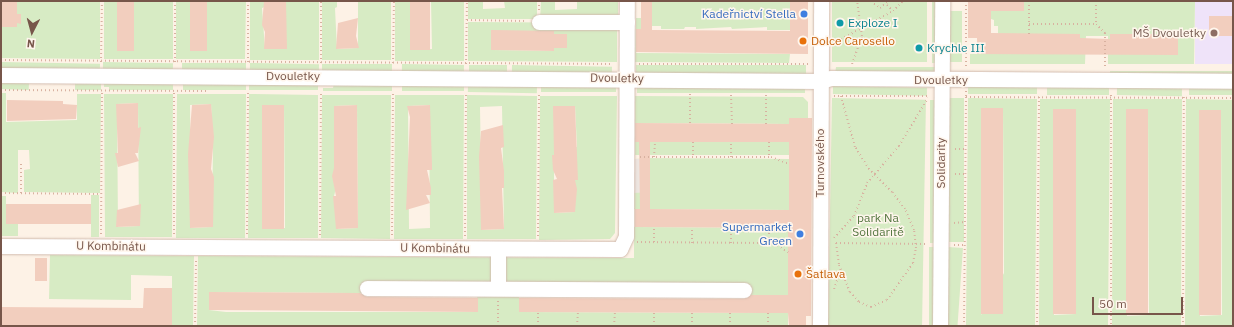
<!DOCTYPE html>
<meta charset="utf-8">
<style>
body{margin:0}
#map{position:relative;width:1234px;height:327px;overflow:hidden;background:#fdf2e6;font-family:"IBM Plex Sans",sans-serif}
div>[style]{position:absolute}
.industrial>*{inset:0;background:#ede5e0;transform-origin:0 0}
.education>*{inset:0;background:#efe3f9;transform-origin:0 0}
.green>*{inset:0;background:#d7ebc4;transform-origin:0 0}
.building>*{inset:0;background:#f2cebe;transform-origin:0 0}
.path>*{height:2px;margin-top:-1px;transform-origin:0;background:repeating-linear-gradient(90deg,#d8b1a0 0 1px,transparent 0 4px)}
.roads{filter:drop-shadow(0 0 1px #d1bbae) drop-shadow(0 0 1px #d1bbae)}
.minor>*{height:15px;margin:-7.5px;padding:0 7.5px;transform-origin:7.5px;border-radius:7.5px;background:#fff}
.dots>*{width:11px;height:11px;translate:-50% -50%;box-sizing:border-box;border:2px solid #fff6ed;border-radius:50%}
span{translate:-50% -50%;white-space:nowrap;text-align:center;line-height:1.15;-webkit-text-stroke:3px #fff6ed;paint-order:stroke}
.shop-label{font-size:12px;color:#366cbe}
.right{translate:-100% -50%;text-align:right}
.culture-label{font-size:12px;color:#0d838f}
.left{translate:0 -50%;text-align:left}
.education-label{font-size:12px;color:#785e54}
.food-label{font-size:12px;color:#c56008}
.street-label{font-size:12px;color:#77564a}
.park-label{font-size:12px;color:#54773f}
.frame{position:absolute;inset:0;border:2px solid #77564a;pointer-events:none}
.north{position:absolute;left:12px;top:12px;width:40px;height:40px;-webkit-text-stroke:3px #fff6ed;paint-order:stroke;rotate:186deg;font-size:11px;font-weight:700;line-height:16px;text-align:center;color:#77564a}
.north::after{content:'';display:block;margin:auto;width:14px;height:18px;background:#77564a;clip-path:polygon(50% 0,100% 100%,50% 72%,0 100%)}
.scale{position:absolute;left:1092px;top:297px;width:91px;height:18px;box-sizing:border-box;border:2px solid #77564a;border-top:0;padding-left:5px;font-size:12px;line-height:14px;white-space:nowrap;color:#77564a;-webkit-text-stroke:3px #fff6ed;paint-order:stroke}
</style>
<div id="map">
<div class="industrial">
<div style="left:634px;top:159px;width:16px;height:34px"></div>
</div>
<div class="education">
<div style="left:1195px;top:1px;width:38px;height:63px"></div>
</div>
<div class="green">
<div style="clip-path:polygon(17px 1px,100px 1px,100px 59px,1px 58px,1px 27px,16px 27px,17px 23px,21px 23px,21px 15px,17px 14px)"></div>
<div style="clip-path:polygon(104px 1px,117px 1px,117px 51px,134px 51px,134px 1px,173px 1px,173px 59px,104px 59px)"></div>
<div style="clip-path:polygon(176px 1px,190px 1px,190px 51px,207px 51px,207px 1px,246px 1px,245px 59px,176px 59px)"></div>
<div style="clip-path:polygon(250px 1px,264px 1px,265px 7px,262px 8px,265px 49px,286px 48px,286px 1px,319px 1px,319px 60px,250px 60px)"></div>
<div style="clip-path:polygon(322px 1px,337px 1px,337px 7px,335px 8px,337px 49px,358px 48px,358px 1px,391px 1px,391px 60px,322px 60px)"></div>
<div style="clip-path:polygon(395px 1px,410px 1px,410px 50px,432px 49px,431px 1px,464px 1px,464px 61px,395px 61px)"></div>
<div style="clip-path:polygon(468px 1px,483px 1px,483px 9px,505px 8px,504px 1px,537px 1px,537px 19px,468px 19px)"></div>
<div style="clip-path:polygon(541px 1px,555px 1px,555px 10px,577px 9px,577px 1px,618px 1px,618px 19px,540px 21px)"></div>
<div style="clip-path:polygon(652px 1px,790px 1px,790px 30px,767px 30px,767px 27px,732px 29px,731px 27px,696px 29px,696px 27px,685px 27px,684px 29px,661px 29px,661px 26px,650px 26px,650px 29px,636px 29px,636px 53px,790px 54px,789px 63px,635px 62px,636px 18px,652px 18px)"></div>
<div style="left:832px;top:1px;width:95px;height:61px"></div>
<div style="clip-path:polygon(932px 1px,937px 1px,936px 63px,932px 63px)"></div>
<div style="clip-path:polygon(1024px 1px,1195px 1px,1194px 64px,1108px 64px,1108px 36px,1086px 36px,1085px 64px,970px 64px,970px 54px,1079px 54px,1079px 34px,998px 34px,998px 26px,994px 26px,994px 20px,991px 19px,991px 11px)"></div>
<div style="left:949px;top:11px;width:13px;height:51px"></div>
<div style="clip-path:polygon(evenodd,468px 22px,617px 23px,617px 62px,468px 61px,468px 22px,491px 31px,554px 31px,554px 34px,567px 34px,567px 48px,554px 48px,554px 51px,491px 50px,491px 31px)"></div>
<div style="left:1px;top:62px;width:99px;height:8px;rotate:1deg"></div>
<div style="left:103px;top:62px;width:70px;height:8px;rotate:1deg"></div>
<div style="left:182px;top:63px;width:64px;height:7px"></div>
<div style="left:250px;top:63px;width:69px;height:8px;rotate:1deg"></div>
<div style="left:322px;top:64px;width:70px;height:7px"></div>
<div style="left:402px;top:64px;width:62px;height:8px;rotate:1deg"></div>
<div style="left:469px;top:65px;width:38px;height:7px"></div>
<div style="left:512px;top:65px;width:100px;height:8px;rotate:1deg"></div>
<div style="left:636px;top:65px;width:170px;height:9px"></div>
<div style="clip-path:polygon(836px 67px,935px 67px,934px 72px,835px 74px)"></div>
<div style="left:1110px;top:71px;width:123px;height:5px"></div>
<div style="left:1px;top:81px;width:28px;height:8px;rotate:2deg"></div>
<div style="left:75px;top:82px;width:26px;height:8px"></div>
<div style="clip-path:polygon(104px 82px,173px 83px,173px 90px,109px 90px,109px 87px,104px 87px)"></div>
<div style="left:183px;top:83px;width:63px;height:7px"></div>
<div style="left:249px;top:83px;width:69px;height:7px"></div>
<div style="clip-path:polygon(334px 83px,392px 83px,392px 91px,323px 91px,323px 88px,333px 88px)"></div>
<div style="left:402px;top:84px;width:62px;height:7px"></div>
<div style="left:468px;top:84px;width:69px;height:8px;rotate:1deg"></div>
<div style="left:541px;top:85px;width:75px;height:7px"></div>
<div style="left:637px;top:85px;width:168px;height:8px"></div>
<div style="left:833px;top:86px;width:94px;height:8px;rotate:1deg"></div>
<div style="left:968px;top:87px;width:69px;height:7px"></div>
<div style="left:1047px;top:87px;width:62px;height:8px"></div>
<div style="left:1117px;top:87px;width:65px;height:8px;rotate:1deg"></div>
<div style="left:1189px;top:88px;width:44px;height:7px"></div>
<div style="clip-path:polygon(1px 93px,6px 93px,6px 122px,77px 120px,77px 94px,101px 94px,100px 193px,24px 192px,24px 170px,30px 169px,29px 150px,18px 150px,18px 193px,1px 192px)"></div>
<div style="clip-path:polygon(evenodd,104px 94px,173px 94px,172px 237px,105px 237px,104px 94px,138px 103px,139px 226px,118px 227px,117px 104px,138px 103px)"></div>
<div style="clip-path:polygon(evenodd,177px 94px,246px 94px,245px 238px,176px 238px,177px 94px,211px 104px,213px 145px,212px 227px,191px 228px,190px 105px,211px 104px)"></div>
<div style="clip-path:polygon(evenodd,249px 94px,318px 95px,318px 238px,248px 238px,249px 94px,262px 105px,284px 105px,285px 228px,263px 229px,262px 105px)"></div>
<div style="clip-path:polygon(evenodd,322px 95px,391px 95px,390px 239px,321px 238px,322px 95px,357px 105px,358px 228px,336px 229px,338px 229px,334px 196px,336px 188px,334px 188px,338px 187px,334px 106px,357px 105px)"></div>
<div style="clip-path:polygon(evenodd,395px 95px,464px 95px,463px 239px,394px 239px,395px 95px,429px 105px,430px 228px,409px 229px,408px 106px,429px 105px)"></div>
<div style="clip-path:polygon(evenodd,467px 95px,537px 96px,536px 239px,467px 239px,467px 95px,502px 106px,504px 229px,482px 230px,480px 107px,502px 106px)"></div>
<div style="clip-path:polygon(evenodd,540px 96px,617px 96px,615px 233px,610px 239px,539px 240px,540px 96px,575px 106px,577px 147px,575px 147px,575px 212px,554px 213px,554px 107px,575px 106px)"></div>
<div style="clip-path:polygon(635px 96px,803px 97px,808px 102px,808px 118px,789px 118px,789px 124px,635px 123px)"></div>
<div style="left:832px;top:98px;width:94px;height:228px;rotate:1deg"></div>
<div style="left:949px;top:98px;width:15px;height:144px"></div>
<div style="clip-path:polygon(evenodd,968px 98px,1037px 99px,1035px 326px,966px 326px,968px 98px,1003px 108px,1004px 273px,981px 315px,981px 110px,1003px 108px)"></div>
<div style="clip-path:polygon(evenodd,1040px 99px,1110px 99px,1108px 326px,1039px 326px,1040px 99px,1075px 109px,1076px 314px,1054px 315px,1053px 110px,1075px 109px)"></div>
<div style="clip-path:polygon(evenodd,1113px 99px,1182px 99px,1181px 326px,1112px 326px,1113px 99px,1148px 109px,1149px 315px,1127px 316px,1126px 111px,1148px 109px)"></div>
<div style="clip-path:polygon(evenodd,1186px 99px,1233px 100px,1233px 326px,1185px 326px,1186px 99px,1221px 110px,1222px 315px,1200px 316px,1199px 111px,1221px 110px)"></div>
<div style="left:930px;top:100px;width:5px;height:143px"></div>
<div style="left:635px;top:142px;width:154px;height:13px"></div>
<div style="clip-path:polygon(634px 158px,789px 159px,789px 210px,634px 209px,634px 193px,650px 192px,650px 159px)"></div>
<div style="left:91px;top:195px;width:8px;height:42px"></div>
<div style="clip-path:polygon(1px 196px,6px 196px,6px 224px,18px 224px,18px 236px,1px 236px)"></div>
<div style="clip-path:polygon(evenodd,634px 227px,788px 228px,788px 295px,519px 294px,519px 312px,788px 313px,788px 326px,197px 326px,198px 256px,634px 258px,634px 227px,209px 292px,477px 294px,478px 312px,226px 312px,209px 310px,209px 292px)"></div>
<div style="left:929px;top:247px;width:5px;height:79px"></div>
<div style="left:948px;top:247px;width:15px;height:79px;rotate:4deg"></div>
<div style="clip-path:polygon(50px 255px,194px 256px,193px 326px,172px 326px,172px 276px,131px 275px,131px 300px,49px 299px)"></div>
</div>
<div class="building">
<div style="clip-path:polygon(1px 1px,17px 1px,17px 14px,21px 14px,21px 24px,17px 23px,17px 27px,1px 27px)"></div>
<div style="left:117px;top:1px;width:17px;height:50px"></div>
<div style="left:190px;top:1px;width:17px;height:50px"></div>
<div style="clip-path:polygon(264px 1px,286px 1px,287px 49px,264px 49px,265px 32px,262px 25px)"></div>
<div style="left:410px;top:1px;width:20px;height:49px"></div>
<div style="clip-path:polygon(641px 1px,652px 1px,652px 30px,790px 31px,790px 1px,808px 1px,808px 54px,636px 52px,636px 29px,641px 29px)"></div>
<div style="clip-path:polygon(968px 1px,1024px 1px,1024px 11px,991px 11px,991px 33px,1080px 34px,1080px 38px,1110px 39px,1110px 34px,1178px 34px,1178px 55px,977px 54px,977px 38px,968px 38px)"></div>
<div style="left:1209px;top:16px;width:24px;height:20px"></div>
<div style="clip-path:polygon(358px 18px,356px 36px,359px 48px,336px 49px,338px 23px)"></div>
<div style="clip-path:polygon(491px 30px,554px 31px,554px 34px,567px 34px,567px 48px,554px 48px,554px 51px,491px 50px)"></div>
<div style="clip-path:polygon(7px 100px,63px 101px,63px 104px,77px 105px,76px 119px,7px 121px)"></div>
<div style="clip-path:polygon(138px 103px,138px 128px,141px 127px,138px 153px,135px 153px,139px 161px,118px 167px,115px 153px,118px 153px,116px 104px)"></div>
<div style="clip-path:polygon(211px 104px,214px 137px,211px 169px,214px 177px,213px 227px,190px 228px,188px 154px,192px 105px)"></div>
<div style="left:262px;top:105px;width:22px;height:124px"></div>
<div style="clip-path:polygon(357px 105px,358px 228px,336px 229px,333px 196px,336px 196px,332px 176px,334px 168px,334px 106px)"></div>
<div style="clip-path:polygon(430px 105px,432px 165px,432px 170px,427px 170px,431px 188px,431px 195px,426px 195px,430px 203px,406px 210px,410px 117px,407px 106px)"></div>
<div style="clip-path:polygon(553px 106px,575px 106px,578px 180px,575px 180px,577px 189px,575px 212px,554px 213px,553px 180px,557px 179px,553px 170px,552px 155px,554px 155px)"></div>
<div style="left:1003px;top:108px;width:206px;height:22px;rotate:90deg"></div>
<div style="left:1076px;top:109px;width:205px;height:23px;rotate:90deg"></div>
<div style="left:1148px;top:109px;width:206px;height:22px;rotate:90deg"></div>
<div style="left:1221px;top:110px;width:205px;height:22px;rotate:90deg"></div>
<div style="clip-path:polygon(evenodd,789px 118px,812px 118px,811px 316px,806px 316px,806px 326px,789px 326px,788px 313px,519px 312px,519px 298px,744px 299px,751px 295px,788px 295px,788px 228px,635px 227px,635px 209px,640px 209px,639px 142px,635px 142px,635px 123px,789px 124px,789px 118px,650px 142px,789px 142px,789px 210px,650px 209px,650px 142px)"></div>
<div style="clip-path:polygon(503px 125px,504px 147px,501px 148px,504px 171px,504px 188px,502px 188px,504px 229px,481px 230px,479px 157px,481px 131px)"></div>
<div style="left:6px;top:204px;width:85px;height:20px"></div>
<div style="clip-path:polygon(141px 204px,140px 226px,116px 227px,117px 210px)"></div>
<div style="left:35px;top:258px;width:12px;height:23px"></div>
<div style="clip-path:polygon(144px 288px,172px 288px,172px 326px,1px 326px,1px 307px,143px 308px)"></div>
<div style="clip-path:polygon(209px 292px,360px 293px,367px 297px,478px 298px,478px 312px,209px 310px)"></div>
</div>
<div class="path">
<div style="left:871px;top:1px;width:11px;rotate:38deg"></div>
<div style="left:880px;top:8px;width:11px;rotate:-38deg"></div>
<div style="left:966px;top:1px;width:65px;rotate:90deg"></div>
<div style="left:1096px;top:1px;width:23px;rotate:90deg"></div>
<div style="left:887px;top:5px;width:8px;rotate:45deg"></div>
<div style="left:539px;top:10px;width:9px;rotate:-90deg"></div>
<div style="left:467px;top:20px;width:60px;rotate:1deg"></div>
<div style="left:1029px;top:24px;width:67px"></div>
<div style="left:1096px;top:24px;width:13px;rotate:45deg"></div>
<div style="left:1105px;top:33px;width:34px;rotate:90deg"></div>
<div style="left:1029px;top:34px;width:33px;rotate:-90deg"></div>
<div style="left:834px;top:43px;width:67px;rotate:-28.5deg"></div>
<div style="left:893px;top:11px;width:14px;rotate:-45deg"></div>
<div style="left:1px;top:60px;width:612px;rotate:0.37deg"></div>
<div style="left:101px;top:62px;width:61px;rotate:-89.1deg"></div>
<div style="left:175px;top:62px;width:61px;rotate:-90deg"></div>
<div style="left:248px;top:62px;width:61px;rotate:-90deg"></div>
<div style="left:321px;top:63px;width:62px;rotate:-90deg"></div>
<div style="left:393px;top:63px;width:62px;rotate:-89.1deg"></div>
<div style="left:466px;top:64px;width:63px;rotate:-89.1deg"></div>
<div style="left:639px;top:64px;width:170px"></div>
<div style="left:852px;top:64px;width:30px;rotate:-70deg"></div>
<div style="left:862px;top:36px;width:35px;rotate:-98deg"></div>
<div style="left:1px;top:90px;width:205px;rotate:0.3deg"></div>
<div style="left:966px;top:91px;width:6px;rotate:90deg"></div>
<div style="left:966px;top:97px;width:267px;rotate:0.2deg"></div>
<div style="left:690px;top:94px;width:30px;rotate:90deg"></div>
<div style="left:731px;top:95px;width:29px;rotate:88deg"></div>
<div style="left:1111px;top:95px;width:231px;rotate:90deg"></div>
<div style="left:834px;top:96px;width:94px"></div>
<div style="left:766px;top:124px;width:29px;rotate:-90deg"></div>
<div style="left:693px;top:142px;width:15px;rotate:90deg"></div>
<div style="left:769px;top:142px;width:15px;rotate:90deg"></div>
<div style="left:955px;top:149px;width:10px"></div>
<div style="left:640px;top:157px;width:131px"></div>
<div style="left:771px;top:157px;width:19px;rotate:21deg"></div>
<div style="left:654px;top:157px;width:15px;rotate:-86deg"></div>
<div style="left:731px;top:157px;width:15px;rotate:-90deg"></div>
<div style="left:955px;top:174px;width:10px"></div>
<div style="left:1px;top:193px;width:100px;rotate:0.6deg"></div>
<div style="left:21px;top:193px;width:32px;rotate:-90deg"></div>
<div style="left:954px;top:223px;width:11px;rotate:-5deg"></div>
<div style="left:101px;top:234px;width:144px;rotate:-89.6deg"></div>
<div style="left:174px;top:234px;width:144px;rotate:-90deg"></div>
<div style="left:247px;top:234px;width:144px;rotate:-89.6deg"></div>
<div style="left:320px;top:235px;width:144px;rotate:-89.6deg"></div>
<div style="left:392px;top:235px;width:144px;rotate:-89.6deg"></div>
<div style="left:465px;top:236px;width:144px;rotate:-89.6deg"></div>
<div style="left:538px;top:236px;width:143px;rotate:-89.6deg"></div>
<div style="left:834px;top:238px;width:30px;rotate:-48deg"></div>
<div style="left:854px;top:216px;width:35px;rotate:-68deg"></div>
<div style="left:867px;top:183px;width:49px;rotate:-49.1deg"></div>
<div style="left:899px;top:146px;width:56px;rotate:-58.9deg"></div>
<div style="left:637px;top:242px;width:137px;rotate:0.4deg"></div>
<div style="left:774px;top:243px;width:17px;rotate:33deg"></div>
<div style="left:654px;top:242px;width:15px;rotate:-90deg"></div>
<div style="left:769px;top:242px;width:14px;rotate:-90deg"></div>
<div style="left:692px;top:243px;width:16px;rotate:-90deg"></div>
<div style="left:731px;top:243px;width:16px;rotate:-90deg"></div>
<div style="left:836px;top:243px;width:22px;rotate:82deg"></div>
<div style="left:839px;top:265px;width:29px;rotate:68deg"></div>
<div style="left:850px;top:292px;width:13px;rotate:48deg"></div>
<div style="left:859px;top:302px;width:13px;rotate:23deg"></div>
<div style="left:871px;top:307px;width:17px;rotate:-24deg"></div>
<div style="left:887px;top:300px;width:45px;rotate:-54.9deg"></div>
<div style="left:913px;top:263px;width:15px;rotate:-79deg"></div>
<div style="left:916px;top:248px;width:18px;rotate:-96deg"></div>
<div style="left:914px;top:230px;width:23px;rotate:-113deg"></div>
<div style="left:905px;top:209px;width:21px;rotate:-127deg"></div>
<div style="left:892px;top:192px;width:33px;rotate:-135deg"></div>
<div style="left:869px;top:169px;width:26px;rotate:-122deg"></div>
<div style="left:855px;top:147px;width:53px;rotate:-105.4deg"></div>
<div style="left:836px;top:243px;width:91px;rotate:0.6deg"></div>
<div style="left:954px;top:245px;width:11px"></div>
<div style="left:834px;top:289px;width:21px;rotate:-71deg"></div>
<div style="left:654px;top:313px;width:13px;rotate:90deg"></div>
<div style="left:692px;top:313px;width:13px;rotate:90deg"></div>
<div style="left:730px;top:313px;width:13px;rotate:90deg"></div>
<div style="left:768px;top:313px;width:13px;rotate:90deg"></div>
<div style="left:195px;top:326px;width:67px;rotate:-89.1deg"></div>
<div style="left:498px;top:326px;width:25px;rotate:-90deg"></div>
<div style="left:538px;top:326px;width:14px;rotate:-90deg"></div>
<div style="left:577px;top:326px;width:13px;rotate:-86deg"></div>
<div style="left:614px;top:326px;width:13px;rotate:-86deg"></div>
<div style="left:964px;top:326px;width:229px;rotate:-89.5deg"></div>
<div style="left:1037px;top:326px;width:229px;rotate:-89.5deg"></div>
<div style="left:1183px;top:326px;width:230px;rotate:-89.8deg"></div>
</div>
<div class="roads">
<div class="minor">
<div style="left:539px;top:22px;width:88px"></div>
<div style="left:1px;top:75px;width:820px;rotate:0.42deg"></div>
<div style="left:821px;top:81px;width:10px;rotate:-17deg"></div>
<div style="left:831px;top:78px;width:402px;rotate:0.4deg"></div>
<div style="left:1px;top:246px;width:619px;rotate:0.28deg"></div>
<div style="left:620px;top:249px;width:14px;rotate:-65deg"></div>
<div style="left:626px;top:236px;width:235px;rotate:-89.8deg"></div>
<div style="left:367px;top:288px;width:377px;rotate:0.3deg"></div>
<div style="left:498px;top:288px;width:39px;rotate:-90deg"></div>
<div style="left:820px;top:326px;width:325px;rotate:-89.8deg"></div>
<div style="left:940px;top:326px;width:325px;rotate:-89.6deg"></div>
</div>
</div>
<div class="dots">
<div style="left:804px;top:14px;background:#3f7fe0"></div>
<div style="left:840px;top:23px;background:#0f9aa8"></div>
<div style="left:1214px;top:33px;background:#8d6e63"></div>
<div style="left:803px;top:41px;background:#e8710a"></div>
<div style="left:919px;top:48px;background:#0f9aa8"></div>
<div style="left:800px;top:234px;background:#3f7fe0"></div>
<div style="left:798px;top:274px;background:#e8710a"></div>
</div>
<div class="shop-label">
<span class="right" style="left:796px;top:14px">Kadeřnictví Stella</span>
<span class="right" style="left:792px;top:234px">Supermarket<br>Green</span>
</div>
<div class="culture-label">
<span class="left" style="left:848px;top:23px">Exploze I</span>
<span class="left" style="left:927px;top:48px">Krychle III</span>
</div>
<div class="education-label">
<span class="right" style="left:1206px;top:33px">MŠ Dvouletky</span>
</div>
<div class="food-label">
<span class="left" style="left:811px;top:41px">Dolce Carosello</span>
<span class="left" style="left:806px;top:274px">Šatlava</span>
</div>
<div class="street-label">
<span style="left:293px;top:76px">Dvouletky</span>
<span style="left:617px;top:78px;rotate:1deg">Dvouletky</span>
<span style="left:941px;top:80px">Dvouletky</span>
<span style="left:820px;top:163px;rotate:-90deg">Turnovského</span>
<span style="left:941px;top:163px;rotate:-90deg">Solidarity</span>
<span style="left:111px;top:246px;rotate:1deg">U Kombinátu</span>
<span style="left:435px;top:248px;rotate:1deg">U Kombinátu</span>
</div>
<div class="park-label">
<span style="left:878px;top:225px">park Na<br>Solidaritě</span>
</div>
<div class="frame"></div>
<div class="north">N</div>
<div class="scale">50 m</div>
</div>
